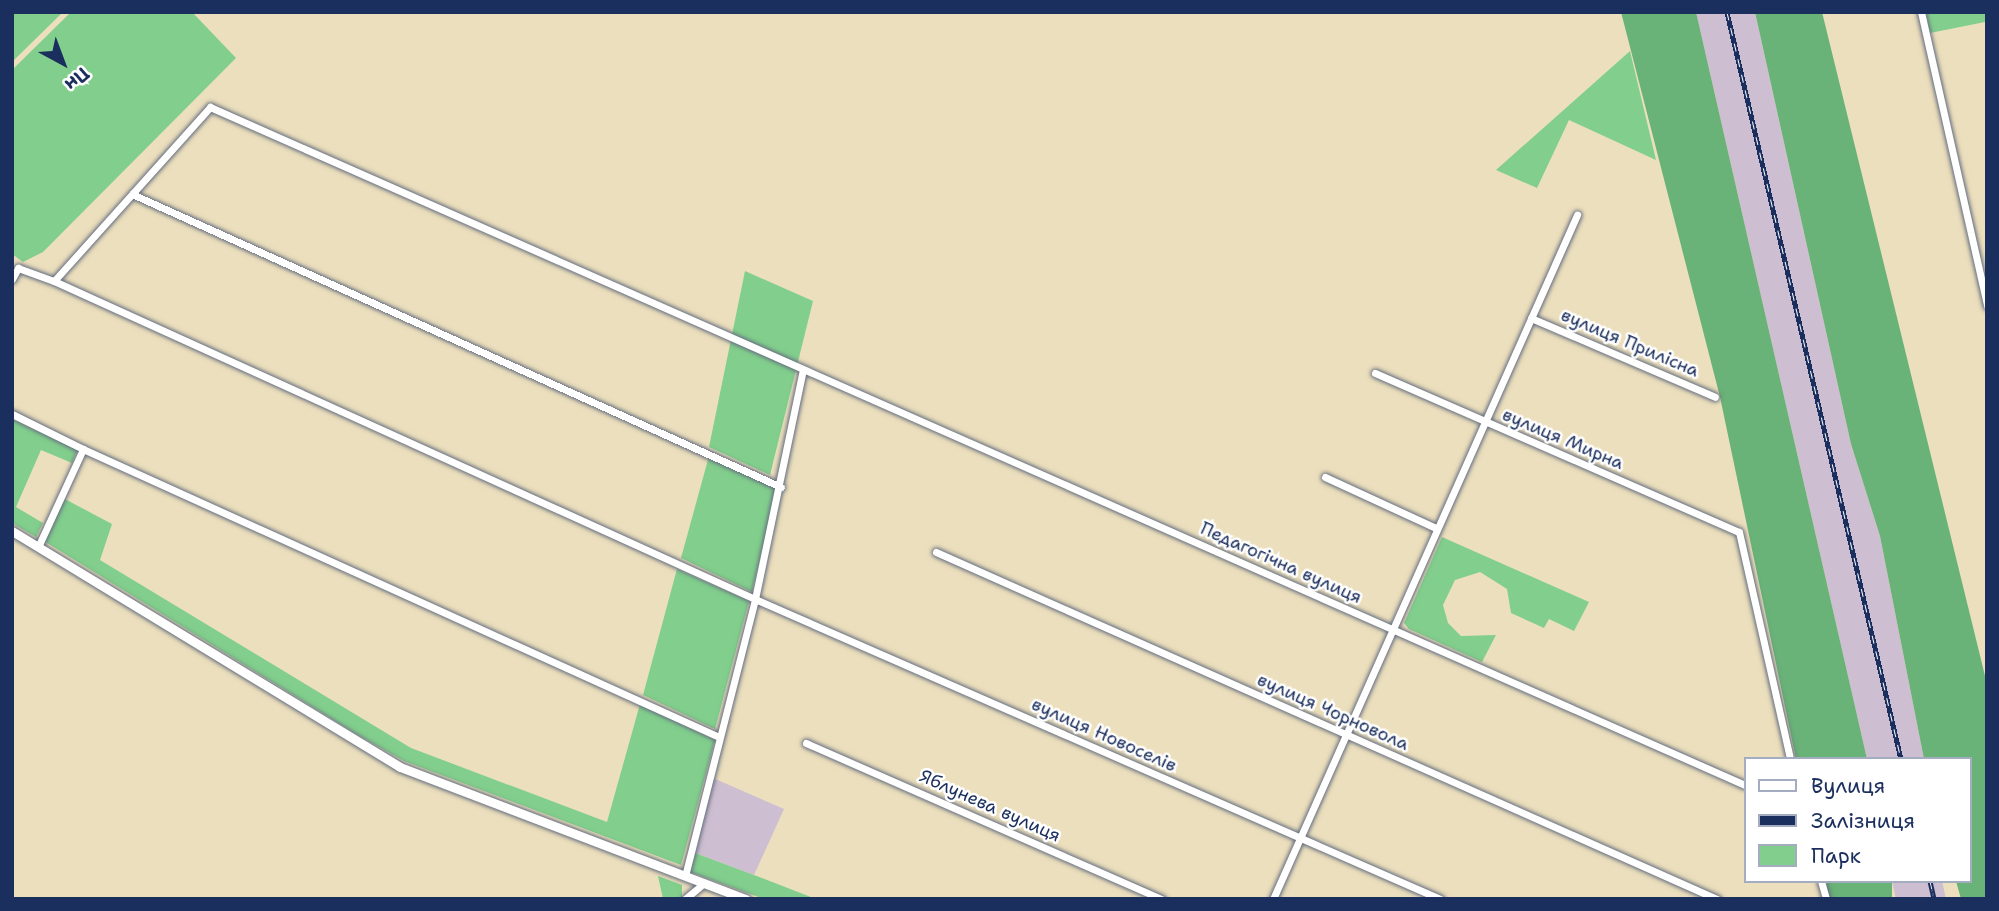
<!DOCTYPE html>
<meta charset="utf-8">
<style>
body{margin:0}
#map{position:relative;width:1999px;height:911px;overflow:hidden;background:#ecdfbd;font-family:"Shantell Sans",sans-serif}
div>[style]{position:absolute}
.industrial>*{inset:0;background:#cebed1}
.green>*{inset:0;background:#82cf8d}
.forest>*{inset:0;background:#69b278;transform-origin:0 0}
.roads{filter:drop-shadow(0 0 2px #646d7f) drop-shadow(0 0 2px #646d7f)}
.minor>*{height:7px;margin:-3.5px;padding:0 3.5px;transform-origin:3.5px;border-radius:3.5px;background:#fff}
.tertiary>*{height:9px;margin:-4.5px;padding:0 4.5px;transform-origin:4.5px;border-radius:4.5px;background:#fff}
.rail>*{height:5px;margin-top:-2.5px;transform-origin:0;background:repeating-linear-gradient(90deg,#fff 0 8px,#1b2f5e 0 16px);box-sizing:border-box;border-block:2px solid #1b2f5e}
span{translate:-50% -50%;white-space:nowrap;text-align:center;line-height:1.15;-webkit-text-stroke:5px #fff;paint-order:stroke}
.street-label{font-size:18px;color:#1b2f5e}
.frame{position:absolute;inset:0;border:14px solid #1b2f5e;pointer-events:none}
.legend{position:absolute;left:1744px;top:757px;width:228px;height:126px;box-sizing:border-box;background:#fff;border:2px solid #a4acbf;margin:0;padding:9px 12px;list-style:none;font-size:21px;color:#1b2f5e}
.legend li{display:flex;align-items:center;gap:14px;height:35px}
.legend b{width:35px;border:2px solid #a4acbf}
.north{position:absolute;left:28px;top:28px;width:70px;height:70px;-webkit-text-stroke:5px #fff;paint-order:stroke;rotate:139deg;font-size:19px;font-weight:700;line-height:28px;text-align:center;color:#1b2f5e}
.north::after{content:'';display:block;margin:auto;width:24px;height:32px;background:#1b2f5e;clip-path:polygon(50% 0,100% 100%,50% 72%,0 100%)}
</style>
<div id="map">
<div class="industrial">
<div style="clip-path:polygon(1696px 12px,1755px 12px,1851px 444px,1880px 536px,1924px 759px,1867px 759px)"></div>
<div style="clip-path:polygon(713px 778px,784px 809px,754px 875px,695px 853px)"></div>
<div style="clip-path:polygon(1892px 881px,1942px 881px,1946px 899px,1896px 899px)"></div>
</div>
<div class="green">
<div style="clip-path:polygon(12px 12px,63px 12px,12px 62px)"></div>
<div style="clip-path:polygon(71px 12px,192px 12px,236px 58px,43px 252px,23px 262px,12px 254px,12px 70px)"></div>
<div style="clip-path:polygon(1926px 12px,1987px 12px,1987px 28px,1985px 22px,1930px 33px)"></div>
<div style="clip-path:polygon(1630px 51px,1656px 160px,1569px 120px,1537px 188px,1496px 170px)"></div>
<div style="clip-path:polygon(745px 271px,813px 301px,770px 475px,709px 447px)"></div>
<div style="clip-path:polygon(12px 419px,77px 450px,72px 463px,41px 450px,16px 507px,43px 523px,36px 537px,12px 523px)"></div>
<div style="clip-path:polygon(709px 456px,777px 489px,752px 592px,681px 558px)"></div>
<div style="clip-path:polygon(63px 498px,112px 524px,100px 560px,411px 748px,607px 822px,640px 704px,715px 740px,681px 865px,404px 761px,358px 735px,44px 541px)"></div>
<div style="clip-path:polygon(1442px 537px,1589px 602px,1574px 631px,1549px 619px,1544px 628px,1511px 613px,1507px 589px,1480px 572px,1455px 580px,1443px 605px,1448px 623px,1461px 636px,1496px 635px,1482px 662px,1409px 629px,1404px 623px)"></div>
<div style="clip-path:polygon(677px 569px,749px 601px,715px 729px,643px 695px)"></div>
<div style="clip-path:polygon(695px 853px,754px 875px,816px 899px,764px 899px,690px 872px)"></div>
<div style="clip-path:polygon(658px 876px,682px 885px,682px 897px,663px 899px)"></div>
</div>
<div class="forest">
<div style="clip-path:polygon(1621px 12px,1696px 12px,1867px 759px,1796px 759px,1720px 397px)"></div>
<div style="clip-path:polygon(1755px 12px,1822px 12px,1987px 684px,1987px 899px,1961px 899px,1956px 881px,1969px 881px,1969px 759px,1924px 759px,1880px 536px,1851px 444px)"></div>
<div style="left:1827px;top:881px;width:65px;height:18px"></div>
</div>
<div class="roads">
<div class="minor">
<div style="left:1921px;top:12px;width:301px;rotate:77.3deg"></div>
<div style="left:132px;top:194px;width:712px;rotate:24.3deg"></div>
<div style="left:12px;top:279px;width:13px;rotate:-61deg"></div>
<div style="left:18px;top:268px;width:38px;rotate:20deg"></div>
<div style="left:54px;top:281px;width:234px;rotate:-48.1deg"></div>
<div style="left:210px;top:107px;width:1678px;rotate:23.83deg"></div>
<div style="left:54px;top:281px;width:770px;rotate:24.4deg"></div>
<div style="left:755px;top:599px;width:748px;rotate:23.65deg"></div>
<div style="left:1531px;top:318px;width:200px;rotate:23.2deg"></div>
<div style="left:1375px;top:373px;width:397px;rotate:23.6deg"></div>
<div style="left:1739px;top:532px;width:233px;rotate:77.3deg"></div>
<div style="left:12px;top:414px;width:79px;rotate:26.2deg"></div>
<div style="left:1325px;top:477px;width:122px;rotate:24.7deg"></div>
<div style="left:38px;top:547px;width:108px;rotate:-65.3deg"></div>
<div style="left:83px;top:449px;width:698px;rotate:24.36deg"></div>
<div style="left:936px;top:552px;width:855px;rotate:23.96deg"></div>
<div style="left:806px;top:743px;width:389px;rotate:23.7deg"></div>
<div style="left:685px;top:876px;width:286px;rotate:-75.8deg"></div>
<div style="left:755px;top:599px;width:234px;rotate:-78.2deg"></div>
<div style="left:1821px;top:881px;width:19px;rotate:74deg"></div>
<div style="left:685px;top:899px;width:25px;rotate:-40deg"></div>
<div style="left:1273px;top:899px;width:749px;rotate:-66.04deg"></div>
</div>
<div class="tertiary">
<div style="left:12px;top:531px;width:454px;rotate:31.3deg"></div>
<div style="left:400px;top:767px;width:370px;rotate:20.9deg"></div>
</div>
</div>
<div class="rail">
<div style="left:1727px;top:12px;width:767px;rotate:76.89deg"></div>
<div style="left:1930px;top:881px;width:18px;rotate:77deg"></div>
</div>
<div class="street-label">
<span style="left:1630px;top:343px;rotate:23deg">вулиця Прилісна</span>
<span style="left:1563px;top:439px;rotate:23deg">вулиця Мирна</span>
<span style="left:1281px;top:563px;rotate:24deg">Педагогічна вулиця</span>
<span style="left:1333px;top:712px;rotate:24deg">вулиця Чорновола</span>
<span style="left:1104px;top:735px;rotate:24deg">вулиця Новоселів</span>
<span style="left:990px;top:806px;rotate:24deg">Яблунева вулиця</span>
</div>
<div class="frame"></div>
<ul class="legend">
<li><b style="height:9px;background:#fff"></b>Вулиця</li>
<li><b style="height:9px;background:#1b2f5e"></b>Залізниця</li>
<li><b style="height:19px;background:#82cf8d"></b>Парк</li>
</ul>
<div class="north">Пн</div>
</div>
